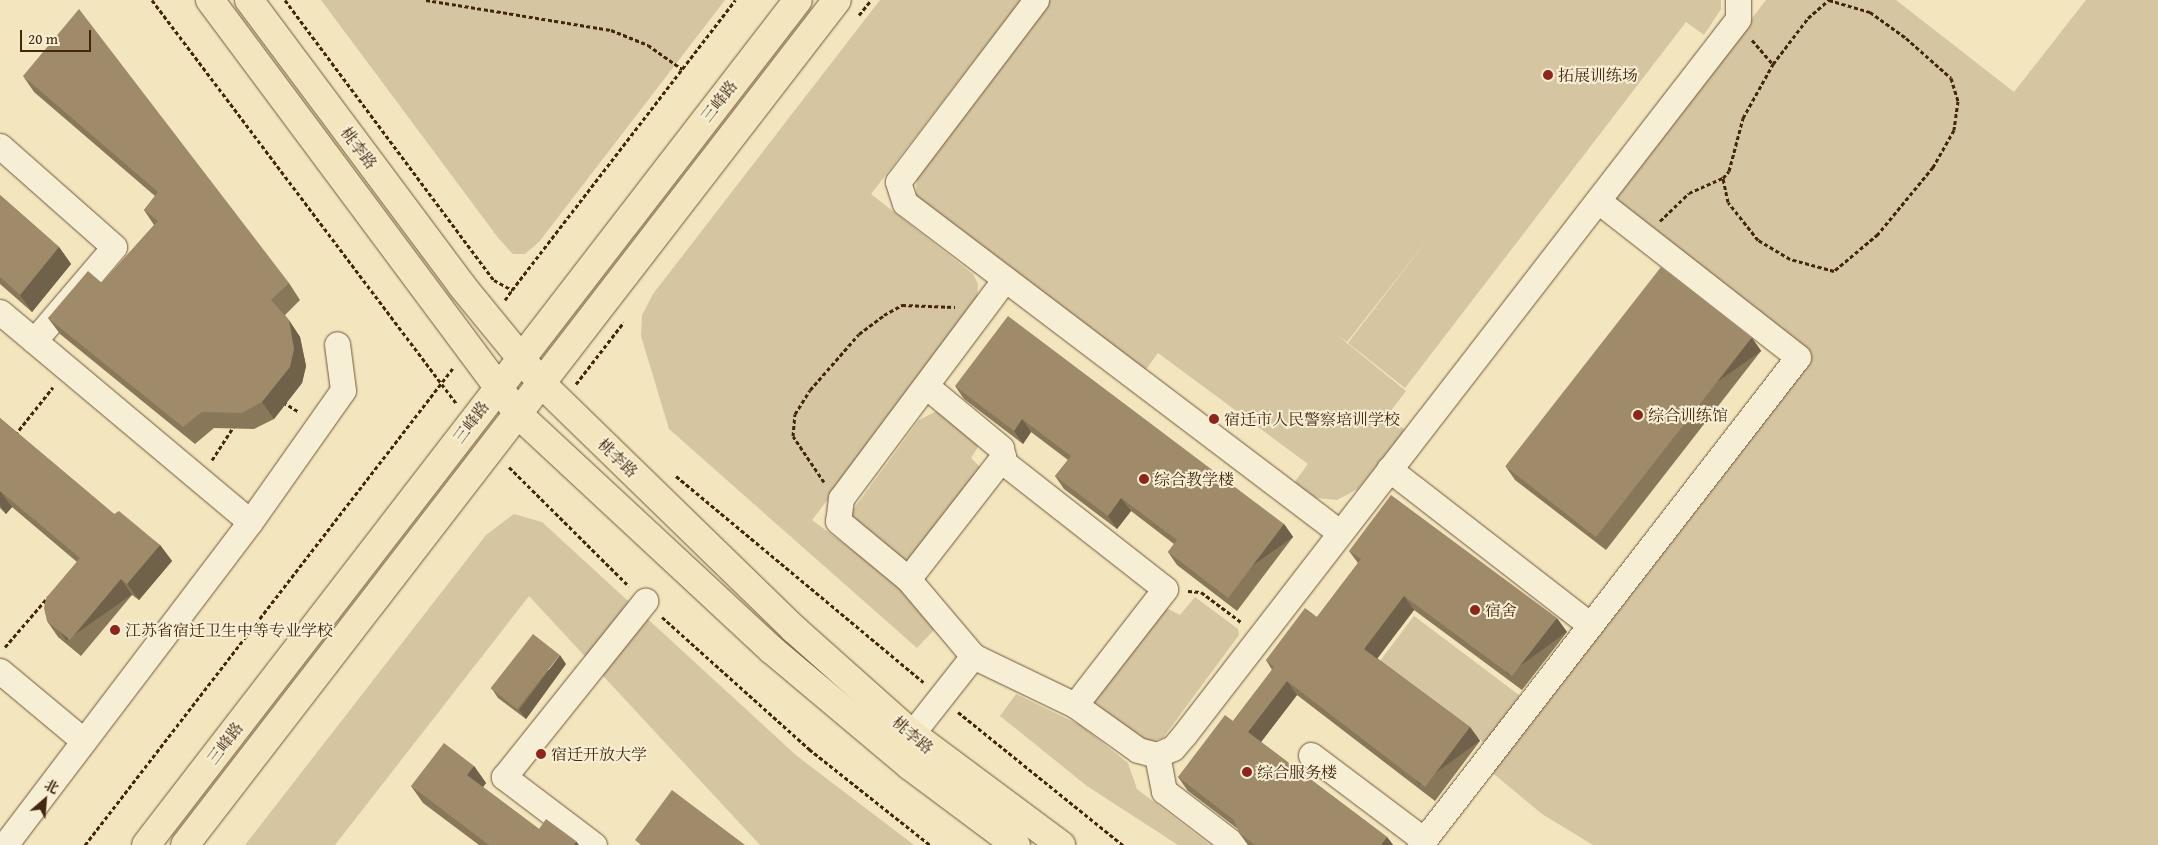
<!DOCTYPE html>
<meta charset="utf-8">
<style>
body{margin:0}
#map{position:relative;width:2158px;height:845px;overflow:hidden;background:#f3e6be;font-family:"Gentium Book Plus","Noto Serif SC",serif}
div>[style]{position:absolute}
.green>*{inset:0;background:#d5c5a0;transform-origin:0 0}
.path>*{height:3px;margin-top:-1.5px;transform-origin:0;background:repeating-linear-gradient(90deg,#44260d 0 4px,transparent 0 6.5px)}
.roads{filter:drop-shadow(0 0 1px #705639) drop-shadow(0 0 1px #705639)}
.minor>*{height:25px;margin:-12.5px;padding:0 12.5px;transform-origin:12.5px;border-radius:12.5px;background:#f7efd5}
.major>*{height:28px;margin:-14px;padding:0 14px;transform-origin:14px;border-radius:14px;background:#f3e6be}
.wall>*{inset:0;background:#89775a}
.shaded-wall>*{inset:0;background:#6f614a;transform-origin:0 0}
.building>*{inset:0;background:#9f8a69;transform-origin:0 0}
.dots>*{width:14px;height:14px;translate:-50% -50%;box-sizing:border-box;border:2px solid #f7efd5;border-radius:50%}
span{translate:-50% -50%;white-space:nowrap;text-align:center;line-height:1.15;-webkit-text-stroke:4px #f7efd5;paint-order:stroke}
.poi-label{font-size:16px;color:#44260d}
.left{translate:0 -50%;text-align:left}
.street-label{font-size:16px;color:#44260d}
.north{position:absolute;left:20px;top:775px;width:50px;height:50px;-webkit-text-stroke:4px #f7efd5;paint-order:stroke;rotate:27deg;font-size:14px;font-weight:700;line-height:20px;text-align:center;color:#44260d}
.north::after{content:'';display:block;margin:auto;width:18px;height:22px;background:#44260d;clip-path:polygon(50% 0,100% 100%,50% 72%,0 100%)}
.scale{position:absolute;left:20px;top:30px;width:71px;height:22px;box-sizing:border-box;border:2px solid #44260d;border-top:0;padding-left:6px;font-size:15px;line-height:18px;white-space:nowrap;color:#44260d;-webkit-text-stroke:4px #f7efd5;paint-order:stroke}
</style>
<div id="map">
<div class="green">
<div style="clip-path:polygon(321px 0,725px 0,539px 242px,525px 254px,513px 254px,499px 239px)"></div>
<div style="clip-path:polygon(880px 0,1021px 0,871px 194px,973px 274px,978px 284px,977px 306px,812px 520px,902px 587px,934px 630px,917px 648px,669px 429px,641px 336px,642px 315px,653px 294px)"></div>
<div style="clip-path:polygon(1050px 0,1721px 0,1721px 9px,1704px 35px,1686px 22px,1405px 388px,1348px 343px,1431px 235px,1347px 342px,1337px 335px,1406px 391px,1387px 416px,1405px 430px,1358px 489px,1337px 500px,1316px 498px,1294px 483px,1308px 464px,1158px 353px,1144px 372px,916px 198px,917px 174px)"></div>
<div style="clip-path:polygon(1766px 0,1896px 0,2014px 92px,2086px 0,2158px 0,2158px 845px,1593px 845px,1542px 814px,1489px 770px,1809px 358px,1619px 210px,1614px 197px)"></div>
<div style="clip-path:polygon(939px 410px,981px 442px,971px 458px,980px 467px,907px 563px,852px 518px,852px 511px,919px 420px)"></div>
<div style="clip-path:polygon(514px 514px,542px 522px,797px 756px,914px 845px,760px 845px,529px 596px,335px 845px,245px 845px,486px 535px)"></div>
<div style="clip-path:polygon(1195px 597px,1238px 629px,1239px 635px,1163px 738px,1148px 743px,1091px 700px,1164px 607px,1180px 615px)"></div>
<div style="left:1414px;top:616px;width:133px;height:59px;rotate:37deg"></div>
<div style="clip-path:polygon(1016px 694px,1080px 725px,1128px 763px,1137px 789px,1210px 845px,1178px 845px,1087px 786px,1000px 716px)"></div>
</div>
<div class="path">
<div style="left:152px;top:0;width:505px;rotate:52.97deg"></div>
<div style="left:285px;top:0;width:349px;rotate:53.3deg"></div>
<div style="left:494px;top:280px;width:21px;rotate:29deg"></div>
<div style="left:512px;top:290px;width:366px;rotate:-52.4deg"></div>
<div style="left:426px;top:0;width:187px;rotate:9.2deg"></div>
<div style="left:611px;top:30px;width:40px;rotate:22deg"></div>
<div style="left:648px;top:45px;width:42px;rotate:35.2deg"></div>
<div style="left:1829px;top:0;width:43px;rotate:16.3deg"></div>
<div style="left:1870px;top:12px;width:44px;rotate:35.8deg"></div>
<div style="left:1906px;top:38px;width:60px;rotate:41.6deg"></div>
<div style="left:1951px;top:78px;width:24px;rotate:73deg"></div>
<div style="left:1958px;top:101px;width:29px;rotate:98deg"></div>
<div style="left:1954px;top:130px;width:43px;rotate:119.6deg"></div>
<div style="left:1933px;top:167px;width:87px;rotate:129.4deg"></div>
<div style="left:1878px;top:234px;width:57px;rotate:139.9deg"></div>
<div style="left:1834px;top:271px;width:46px;rotate:-164.7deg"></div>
<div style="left:1790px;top:259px;width:37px;rotate:-149deg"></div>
<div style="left:1758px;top:240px;width:48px;rotate:-128.3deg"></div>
<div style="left:1728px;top:202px;width:25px;rotate:-102deg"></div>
<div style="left:1723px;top:178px;width:9px;rotate:-49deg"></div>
<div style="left:1729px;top:171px;width:55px;rotate:-75.2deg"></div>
<div style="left:1743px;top:118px;width:62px;rotate:-60.9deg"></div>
<div style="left:1773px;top:64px;width:58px;rotate:-52.7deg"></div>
<div style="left:1808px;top:18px;width:28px;rotate:-41deg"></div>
<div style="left:859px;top:15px;width:19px;rotate:-51deg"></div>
<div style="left:1752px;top:40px;width:32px;rotate:49deg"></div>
<div style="left:1660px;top:221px;width:40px;rotate:-44deg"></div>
<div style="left:1689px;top:193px;width:37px;rotate:-24deg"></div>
<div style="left:505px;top:300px;width:12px;rotate:-55deg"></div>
<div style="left:576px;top:384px;width:78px;rotate:-52.3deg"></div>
<div style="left:283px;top:402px;width:19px;rotate:32deg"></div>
<div style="left:15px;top:435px;width:61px;rotate:-51.6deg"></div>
<div style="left:212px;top:460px;width:40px;rotate:-57.1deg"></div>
<div style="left:509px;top:467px;width:169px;rotate:44.8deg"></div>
<div style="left:676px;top:476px;width:322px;rotate:39.8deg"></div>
<div style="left:824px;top:482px;width:55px;rotate:-124deg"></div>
<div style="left:793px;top:436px;width:22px;rotate:-85deg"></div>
<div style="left:795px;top:414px;width:28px;rotate:-58deg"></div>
<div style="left:810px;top:390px;width:74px;rotate:-48.8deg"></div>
<div style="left:859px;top:334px;width:31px;rotate:-37deg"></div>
<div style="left:884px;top:315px;width:21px;rotate:-29deg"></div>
<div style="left:902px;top:305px;width:53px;rotate:2.2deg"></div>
<div style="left:1188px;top:591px;width:13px;rotate:4deg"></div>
<div style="left:1201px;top:592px;width:50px;rotate:36.9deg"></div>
<div style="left:662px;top:617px;width:198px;rotate:41.9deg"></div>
<div style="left:809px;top:749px;width:154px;rotate:38.4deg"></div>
<div style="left:5px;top:647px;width:66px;rotate:-49.3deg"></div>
<div style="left:958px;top:712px;width:212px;rotate:38.9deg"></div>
<div style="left:85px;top:845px;width:602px;rotate:-52.35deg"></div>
</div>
<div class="roads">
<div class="minor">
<div style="left:1036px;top:0;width:228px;rotate:127.2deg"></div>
<div style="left:898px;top:182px;width:22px;rotate:72deg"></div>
<div style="left:905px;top:203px;width:545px;rotate:37.16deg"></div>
<div style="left:0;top:146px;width:152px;rotate:41.5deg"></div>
<div style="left:114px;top:247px;width:123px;rotate:130.4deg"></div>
<div style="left:1005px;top:279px;width:274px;rotate:126.8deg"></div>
<div style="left:841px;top:498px;width:23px;rotate:97deg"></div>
<div style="left:838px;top:521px;width:91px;rotate:39.6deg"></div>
<div style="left:908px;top:579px;width:101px;rotate:49.8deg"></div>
<div style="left:973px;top:656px;width:113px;rotate:25.7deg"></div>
<div style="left:1075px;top:705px;width:77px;rotate:35.5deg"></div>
<div style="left:1138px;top:750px;width:20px;rotate:15deg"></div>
<div style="left:1157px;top:755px;width:17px;rotate:-24deg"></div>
<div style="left:1173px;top:748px;width:17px;rotate:-50deg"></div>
<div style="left:1184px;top:735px;width:905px;rotate:-52.27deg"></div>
<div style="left:1738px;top:19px;width:19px;rotate:-90deg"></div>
<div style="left:0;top:312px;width:326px;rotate:40deg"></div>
<div style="left:250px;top:522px;width:405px;rotate:127.2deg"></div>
<div style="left:1002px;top:461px;width:207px;rotate:38.1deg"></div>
<div style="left:1165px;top:589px;width:147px;rotate:127.8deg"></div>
<div style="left:1389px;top:469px;width:254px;rotate:37.8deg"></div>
<div style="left:250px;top:522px;width:161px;rotate:-54.8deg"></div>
<div style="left:343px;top:390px;width:46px;rotate:-97.4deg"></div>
<div style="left:908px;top:579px;width:155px;rotate:-52.1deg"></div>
<div style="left:1003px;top:457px;width:9px;rotate:-103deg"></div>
<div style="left:1001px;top:448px;width:97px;rotate:-140.4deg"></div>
<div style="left:0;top:671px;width:109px;rotate:39.8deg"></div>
<div style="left:899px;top:750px;width:120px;rotate:-51.8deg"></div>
<div style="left:1157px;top:755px;width:37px;rotate:79deg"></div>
<div style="left:1164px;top:791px;width:89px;rotate:37.3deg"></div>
<div style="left:1311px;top:755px;width:141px;rotate:37deg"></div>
<div style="left:594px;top:845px;width:113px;rotate:-142.9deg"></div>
<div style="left:504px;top:777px;width:226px;rotate:-51.3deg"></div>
<div style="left:1420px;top:845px;width:617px;rotate:-52.24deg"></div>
<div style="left:1798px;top:357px;width:254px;rotate:-142deg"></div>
</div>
<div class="major">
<div style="left:210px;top:0;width:517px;rotate:53.33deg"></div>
<div style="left:519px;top:415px;width:345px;rotate:42.9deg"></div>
<div style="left:772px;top:650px;width:180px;rotate:40deg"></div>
<div style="left:910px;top:766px;width:132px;rotate:36.7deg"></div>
<div style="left:249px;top:0;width:357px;rotate:53.3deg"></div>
<div style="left:462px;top:286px;width:128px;rotate:50.7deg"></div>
<div style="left:543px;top:385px;width:350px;rotate:44.2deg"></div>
<div style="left:794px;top:629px;width:158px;rotate:41.7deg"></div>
<div style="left:912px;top:734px;width:186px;rotate:36.7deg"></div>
<div style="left:146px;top:845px;width:1067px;rotate:-52.35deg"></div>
<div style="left:185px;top:845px;width:1067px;rotate:-52.35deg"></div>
</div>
</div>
<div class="wall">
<div style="clip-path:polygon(23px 76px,289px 283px,300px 300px,285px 315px,300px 337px,306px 366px,302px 383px,274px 419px,254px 429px,214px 428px,195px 444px,60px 334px,48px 318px,102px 283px,154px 225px,144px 210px,155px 196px,34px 92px)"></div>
<div style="clip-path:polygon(0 195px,59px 247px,71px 264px,32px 312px,0 284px)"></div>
<div style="clip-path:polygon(1752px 338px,1761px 351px,1606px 550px,1515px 480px,1506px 467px)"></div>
<div style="clip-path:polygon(955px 386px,1284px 524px,1293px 537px,1237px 611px,1177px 565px,1168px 552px,1174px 544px,1131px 511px,1117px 529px,1064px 489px,1055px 476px,1068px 460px,1031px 432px,1023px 444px,964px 399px)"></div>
<div style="clip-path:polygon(0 418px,114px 514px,160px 545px,172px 561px,139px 600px,132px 595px,81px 656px,58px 637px,47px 621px,77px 562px,12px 507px,6px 514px,0 508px)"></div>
<div style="clip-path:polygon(1349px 551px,1567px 632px,1522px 690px,1414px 610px,1377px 658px,1470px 727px,1480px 741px,1435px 801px,1297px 695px,1261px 742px,1387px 837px,1393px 845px,1248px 845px,1239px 833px,1238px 829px,1188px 791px,1178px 777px,1233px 721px,1272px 670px,1266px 660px,1317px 617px,1358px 563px)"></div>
<div style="clip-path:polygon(566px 664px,526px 719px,498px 698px,492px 689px)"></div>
<div style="clip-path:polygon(474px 766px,486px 783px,483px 787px,539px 829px,579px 845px,479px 845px,423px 803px,411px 786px)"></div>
</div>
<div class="shaded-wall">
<div style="clip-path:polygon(59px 247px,71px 264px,32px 312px,20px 295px)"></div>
<div style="clip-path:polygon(289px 320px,300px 337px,306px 366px,302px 383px,274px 419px,262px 402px)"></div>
<div style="left:1752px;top:338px;width:16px;height:252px;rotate:55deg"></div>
<div style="clip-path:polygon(1022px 419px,1031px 432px,1023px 444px,1014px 431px)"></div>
<div style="clip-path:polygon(0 491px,12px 507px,6px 514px,0 505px)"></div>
<div style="clip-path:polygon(1121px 498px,1131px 511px,1117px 529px,1108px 516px)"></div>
<div style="left:1284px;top:524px;width:16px;height:93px;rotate:55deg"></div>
<div style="clip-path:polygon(160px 545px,172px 561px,139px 600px,127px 584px)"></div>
<div style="left:121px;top:579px;width:19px;height:80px;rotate:55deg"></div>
<div style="clip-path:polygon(1404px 596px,1414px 610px,1374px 663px,1364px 649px)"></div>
<div style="left:1557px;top:618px;width:17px;height:73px;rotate:54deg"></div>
<div style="clip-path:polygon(560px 655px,566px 664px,526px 719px,519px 710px)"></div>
<div style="clip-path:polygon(1287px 681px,1297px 695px,1258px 746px,1248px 732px)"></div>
<div style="left:1470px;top:727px;width:17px;height:75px;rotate:54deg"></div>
<div style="clip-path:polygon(474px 766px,486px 783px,479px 792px,467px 775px)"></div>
<div style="clip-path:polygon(1387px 837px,1393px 845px,1381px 845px)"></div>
<div style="clip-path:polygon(576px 841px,579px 845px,574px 845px)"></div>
</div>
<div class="building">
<div style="clip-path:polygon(79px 9px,289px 283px,271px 300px,289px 320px,294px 349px,290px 367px,262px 402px,242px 413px,202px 412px,183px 427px,48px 318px,88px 271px,102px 283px,158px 221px,144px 210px,158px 192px,23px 76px)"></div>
<div style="clip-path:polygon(0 195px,59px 247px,20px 295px,0 277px)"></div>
<div style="left:1661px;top:267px;width:115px;height:253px;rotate:38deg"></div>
<div style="clip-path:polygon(1008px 316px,1284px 524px,1228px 598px,1168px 552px,1177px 540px,1121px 498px,1108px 516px,1055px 476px,1071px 456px,1022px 419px,1014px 431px,955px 386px)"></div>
<div style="clip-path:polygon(0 418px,114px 514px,119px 511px,160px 545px,127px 584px,121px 579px,70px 640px,47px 621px,44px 608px,46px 598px,80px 558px,0 491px)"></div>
<div style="clip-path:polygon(1391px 495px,1557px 618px,1512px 676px,1404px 596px,1364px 649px,1470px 727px,1425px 787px,1287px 681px,1248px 732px,1387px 837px,1381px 845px,1255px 845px,1239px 833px,1234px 820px,1178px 777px,1225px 715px,1233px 721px,1274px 667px,1266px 660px,1305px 608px,1317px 617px,1361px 559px,1349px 551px)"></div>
<div style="left:533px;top:634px;width:34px;height:69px;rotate:38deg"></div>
<div style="clip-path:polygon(444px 743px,474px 766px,467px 775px,539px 829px,546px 819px,576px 841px,574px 845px,489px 845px,411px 786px)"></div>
<div style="clip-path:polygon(672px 790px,745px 845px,641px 845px,635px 840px)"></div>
</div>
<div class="dots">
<div style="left:1548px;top:75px;background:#8f2418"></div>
<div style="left:1638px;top:415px;background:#8f2418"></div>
<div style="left:1214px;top:419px;background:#8f2418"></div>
<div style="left:1144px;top:479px;background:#8f2418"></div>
<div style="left:1475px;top:610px;background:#8f2418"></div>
<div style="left:115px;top:630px;background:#8f2418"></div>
<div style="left:541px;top:754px;background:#8f2418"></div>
<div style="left:1247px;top:772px;background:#8f2418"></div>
</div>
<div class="poi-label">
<span class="left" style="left:1558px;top:75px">拓展训练场</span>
<span class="left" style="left:1648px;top:415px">综合训练馆</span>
<span class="left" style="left:1224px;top:419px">宿迁市人民警察培训学校</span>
<span class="left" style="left:1154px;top:479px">综合教学楼</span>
<span class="left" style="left:1485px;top:610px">宿舍</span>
<span class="left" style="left:125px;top:630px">江苏省宿迁卫生中等专业学校</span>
<span class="left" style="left:551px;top:754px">宿迁开放大学</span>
<span class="left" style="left:1257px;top:772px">综合服务楼</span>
</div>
<div class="street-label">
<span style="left:719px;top:101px;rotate:-52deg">三峰路</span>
<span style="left:359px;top:148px;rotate:53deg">桃李路</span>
<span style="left:471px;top:422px;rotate:-53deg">三峰路</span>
<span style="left:618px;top:458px;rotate:44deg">桃李路</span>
<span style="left:913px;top:735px;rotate:41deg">桃李路</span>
<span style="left:225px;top:743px;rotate:-53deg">三峰路</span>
</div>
<div class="north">北</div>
<div class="scale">20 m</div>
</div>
